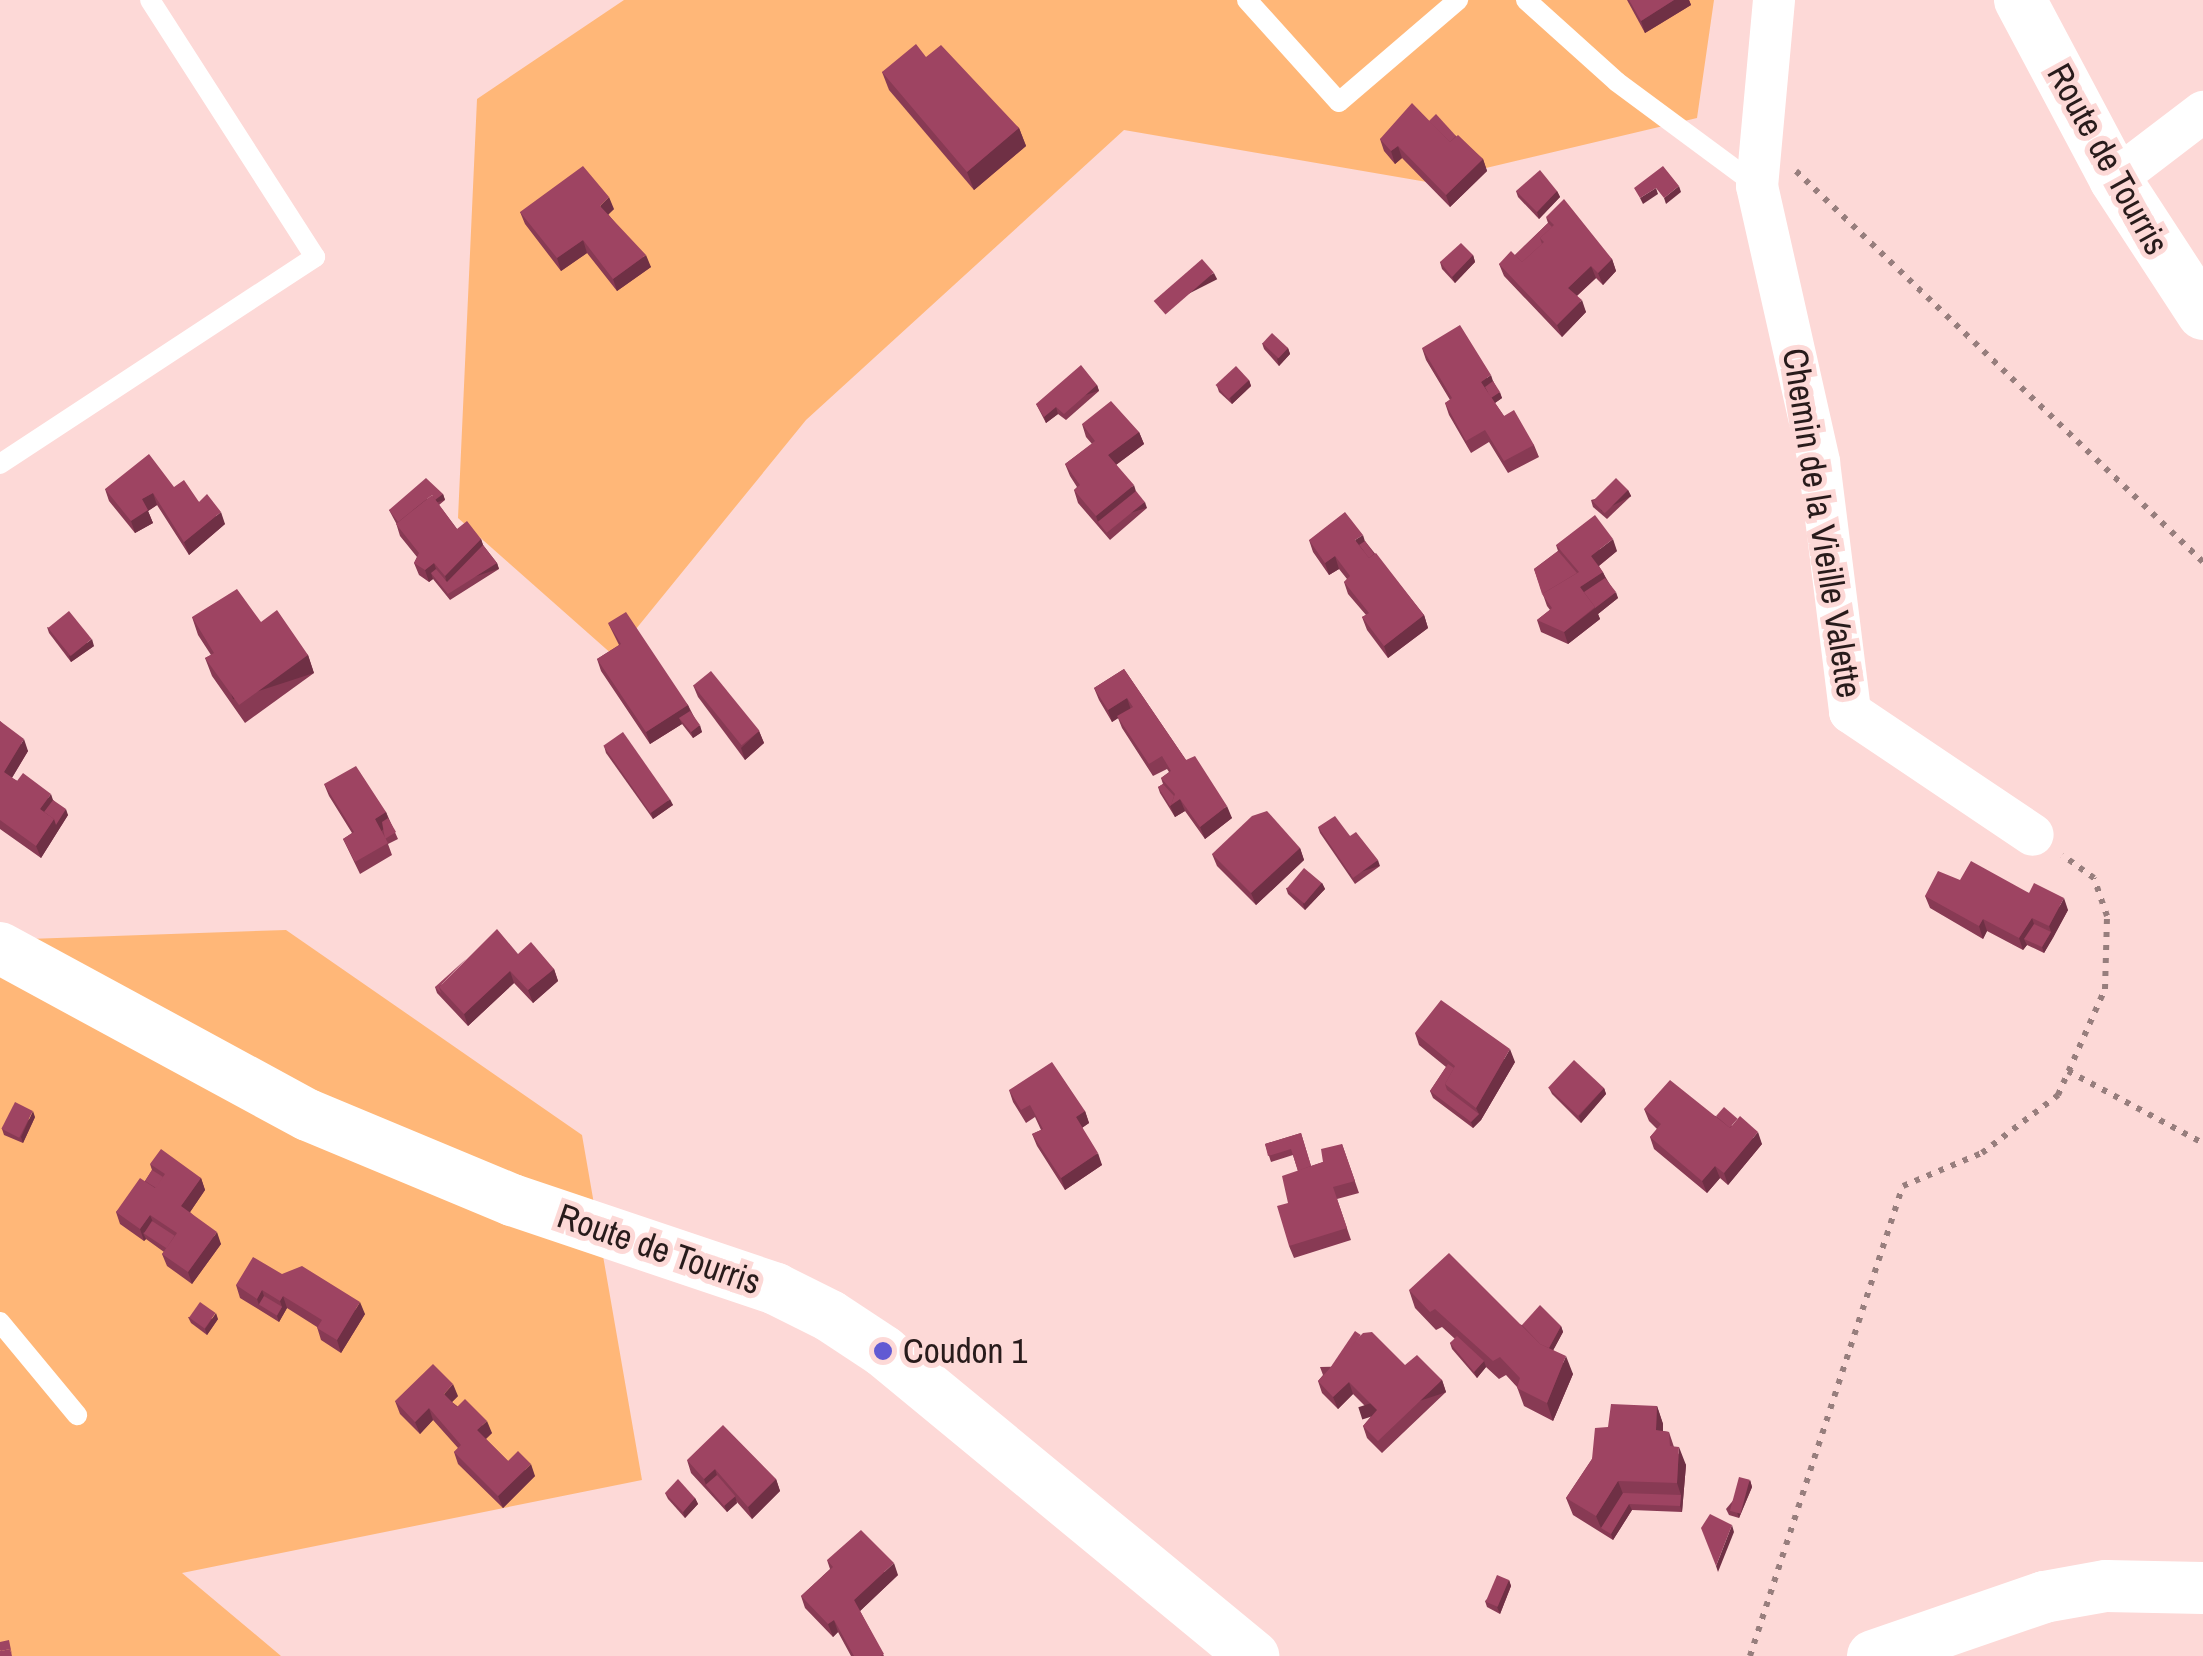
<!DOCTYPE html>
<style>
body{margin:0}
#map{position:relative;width:2203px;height:1656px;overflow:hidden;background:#fdd9d7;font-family:"Archivo Narrow",sans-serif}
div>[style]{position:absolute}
.green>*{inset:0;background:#ffb778}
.path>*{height:6px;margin-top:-3px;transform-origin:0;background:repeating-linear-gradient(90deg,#977e7d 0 5px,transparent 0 13px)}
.service>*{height:20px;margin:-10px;padding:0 10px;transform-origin:10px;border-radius:10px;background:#fff}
.minor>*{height:42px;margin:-21px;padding:0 21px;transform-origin:21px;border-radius:21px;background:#fff}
.tertiary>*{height:52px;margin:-26px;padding:0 26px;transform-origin:26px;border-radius:26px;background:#fff}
.wall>*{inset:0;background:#883a54}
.shaded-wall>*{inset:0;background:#6f3045;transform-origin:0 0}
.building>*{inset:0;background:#9e4462;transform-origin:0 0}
.dots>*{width:28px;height:28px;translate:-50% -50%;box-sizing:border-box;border:5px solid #fdd9d7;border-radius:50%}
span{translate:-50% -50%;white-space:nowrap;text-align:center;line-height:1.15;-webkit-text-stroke:10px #fdd9d7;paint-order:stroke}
.street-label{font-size:35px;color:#281b1b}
.poi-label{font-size:35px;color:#281b1b}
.left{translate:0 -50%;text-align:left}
</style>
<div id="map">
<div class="green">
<div style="clip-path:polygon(624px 0,1714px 0,1697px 118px,1427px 182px,1124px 130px,806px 420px,614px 656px,458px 518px,477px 99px)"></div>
<div style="clip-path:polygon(286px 930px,582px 1135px,642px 1480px,182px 1573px,281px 1656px,0 1656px,0 940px)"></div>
</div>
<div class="path">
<div style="left:1796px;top:171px;width:564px;rotate:43.85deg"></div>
<div style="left:2068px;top:1071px;width:153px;rotate:28.1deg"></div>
<div style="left:1750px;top:1656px;width:494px;rotate:-72deg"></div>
<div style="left:1903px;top:1186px;width:86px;rotate:-22.7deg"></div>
<div style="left:1982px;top:1153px;width:96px;rotate:-37.3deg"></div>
<div style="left:2058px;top:1095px;width:116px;rotate:-66.1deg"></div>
<div style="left:2105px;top:989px;width:73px;rotate:-88.4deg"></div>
<div style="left:2107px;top:916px;width:40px;rotate:-108.9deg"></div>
<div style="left:2094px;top:878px;width:39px;rotate:-144deg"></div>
</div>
<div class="service">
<div style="left:1247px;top:0;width:137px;rotate:48deg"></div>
<div style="left:1339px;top:102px;width:157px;rotate:-40.6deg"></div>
<div style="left:1526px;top:0;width:122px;rotate:42deg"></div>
<div style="left:1617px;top:82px;width:173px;rotate:36.5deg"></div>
<div style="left:0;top:464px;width:377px;rotate:-33.3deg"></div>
<div style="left:315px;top:257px;width:305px;rotate:-122.7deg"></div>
<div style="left:0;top:1322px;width:121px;rotate:50.4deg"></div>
</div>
<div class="minor">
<div style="left:1774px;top:0;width:187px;rotate:95.2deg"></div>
<div style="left:1757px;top:186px;width:283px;rotate:77.3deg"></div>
<div style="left:1819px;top:462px;width:252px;rotate:82.9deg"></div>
<div style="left:1850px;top:712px;width:220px;rotate:33.9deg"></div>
<div style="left:2115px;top:179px;width:111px;rotate:-37.3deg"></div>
</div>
<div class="tertiary">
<div style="left:2020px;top:0;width:203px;rotate:62deg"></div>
<div style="left:2115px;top:179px;width:161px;rotate:56.9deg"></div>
<div style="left:0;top:948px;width:350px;rotate:28.5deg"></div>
<div style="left:308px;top:1115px;width:221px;rotate:22.6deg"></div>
<div style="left:512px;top:1200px;width:279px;rotate:18.6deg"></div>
<div style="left:776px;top:1289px;width:60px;rotate:26.6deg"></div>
<div style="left:830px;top:1316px;width:64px;rotate:33.4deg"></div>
<div style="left:883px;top:1351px;width:480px;rotate:39.5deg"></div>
<div style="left:1873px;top:1656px;width:181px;rotate:-19deg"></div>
<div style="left:2044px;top:1597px;width:63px;rotate:-10.1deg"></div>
<div style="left:2106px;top:1586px;width:97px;rotate:1.2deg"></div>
</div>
<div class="wall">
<div style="clip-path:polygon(1627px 0,1689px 0,1691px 5px,1645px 33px)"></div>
<div style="clip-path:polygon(926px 57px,1019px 128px,1026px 146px,974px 190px,889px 90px,882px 72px)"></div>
<div style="clip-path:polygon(1429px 121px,1456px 136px,1483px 159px,1487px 171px,1450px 207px,1402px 158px,1395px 164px,1384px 151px,1380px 139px)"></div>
<div style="clip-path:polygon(1516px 191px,1557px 191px,1560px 197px,1539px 219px,1518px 197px)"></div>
<div style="clip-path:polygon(614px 209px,608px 214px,651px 267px,617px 291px,587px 253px,561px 271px,525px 224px,520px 212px)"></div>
<div style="clip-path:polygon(1546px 217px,1612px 259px,1616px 271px,1603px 285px,1596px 278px,1577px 296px,1586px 312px,1562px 337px,1504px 276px,1499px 264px,1515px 255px,1548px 223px)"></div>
<div style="clip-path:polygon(1473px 255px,1475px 262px,1455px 283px,1442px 269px,1440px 262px)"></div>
<div style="clip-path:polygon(1262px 343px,1288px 348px,1290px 354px,1279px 366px,1264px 349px)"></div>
<div style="clip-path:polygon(1422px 348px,1493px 381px,1502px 398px,1495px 403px,1504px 416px,1534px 445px,1539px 457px,1508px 473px,1489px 442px,1471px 453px,1449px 415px,1445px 403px,1450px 400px,1426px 360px)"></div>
<div style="clip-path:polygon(1249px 380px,1251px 386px,1232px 404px,1219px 392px,1217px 386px)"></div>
<div style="clip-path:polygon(1097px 385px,1099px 391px,1066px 420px,1058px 414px,1046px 423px,1036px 404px)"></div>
<div style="clip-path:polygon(1082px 424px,1139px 432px,1144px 444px,1116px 465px,1147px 508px,1110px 540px,1078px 503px,1074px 490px,1077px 487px,1070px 476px,1065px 464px,1092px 444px,1086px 437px)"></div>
<div style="clip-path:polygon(174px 487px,199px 502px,225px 524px,189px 555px,157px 505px,148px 511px,153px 523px,135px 533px,109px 501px,105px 489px)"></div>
<div style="clip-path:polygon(1628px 490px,1631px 496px,1607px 519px,1593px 507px,1591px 500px)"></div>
<div style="clip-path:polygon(443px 494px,445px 500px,439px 505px,457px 529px,481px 539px,483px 545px,497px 563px,499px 569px,450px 600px,433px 579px,429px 582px,419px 575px,414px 563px,417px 557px,400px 536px,396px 523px,389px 510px)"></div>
<div style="clip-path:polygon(1309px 540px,1365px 541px,1424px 615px,1428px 628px,1388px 658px,1367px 630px,1362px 617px,1366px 615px,1348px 594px,1344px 582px,1347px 579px,1339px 569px,1329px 575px,1313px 552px)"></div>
<div style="clip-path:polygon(1556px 545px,1617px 551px,1599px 566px,1618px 598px,1598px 614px,1600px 619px,1568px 644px,1541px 632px,1537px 620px,1550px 610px,1547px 606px,1534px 569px,1558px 551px)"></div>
<div style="clip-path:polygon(192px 617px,261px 622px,308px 655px,314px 673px,245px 723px,212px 676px,205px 658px,211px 655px,198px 635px)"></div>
<div style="clip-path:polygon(608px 623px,688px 705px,702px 732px,693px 738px,682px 724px,650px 744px,601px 671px,597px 659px,619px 645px)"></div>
<div style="clip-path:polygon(47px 627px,94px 646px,71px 662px,49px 633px)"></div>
<div style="clip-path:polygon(1124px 669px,1186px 760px,1232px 818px,1205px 839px,1185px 811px,1175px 817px,1160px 793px,1158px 787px,1163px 784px,1161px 778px,1169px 772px,1167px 769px,1153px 776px,1122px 728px,1118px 718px,1112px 722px,1099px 700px,1094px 688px)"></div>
<div style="clip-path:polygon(693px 685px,759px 731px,764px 743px,745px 760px,698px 697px)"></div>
<div style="clip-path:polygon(0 721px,28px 751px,12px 778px,53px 800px,68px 815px,41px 858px,0 829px)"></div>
<div style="clip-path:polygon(604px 746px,673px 805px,653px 819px,606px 753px)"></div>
<div style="clip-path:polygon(324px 784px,386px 812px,398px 839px,388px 844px,392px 855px,360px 874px,343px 839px,352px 833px,329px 796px)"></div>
<div style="clip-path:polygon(1318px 827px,1350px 836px,1380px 866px,1355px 884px,1320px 833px)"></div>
<div style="clip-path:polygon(1300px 848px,1304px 860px,1256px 905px,1217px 866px,1212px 854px)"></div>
<div style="clip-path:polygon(1960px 880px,2029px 893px,2068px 910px,2044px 953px,2027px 945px,2023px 950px,1987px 931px,1983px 939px,1930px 908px,1925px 896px)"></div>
<div style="clip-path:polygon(1322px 883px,1325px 889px,1305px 910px,1288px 894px,1286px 888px)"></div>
<div style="clip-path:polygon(518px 954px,554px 969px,558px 981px,533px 1003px,514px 983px,468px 1026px,437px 993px,435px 987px)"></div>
<div style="clip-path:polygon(1415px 1033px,1515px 1062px,1481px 1120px,1473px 1128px,1433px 1098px,1430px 1091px,1446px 1067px,1419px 1045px)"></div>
<div style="clip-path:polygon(1549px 1088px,1604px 1088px,1606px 1094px,1581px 1123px,1552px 1094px)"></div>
<div style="clip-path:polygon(1009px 1090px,1085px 1111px,1089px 1123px,1082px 1128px,1102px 1165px,1065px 1190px,1037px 1146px,1032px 1134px,1041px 1130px,1035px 1117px,1026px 1123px,1013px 1102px)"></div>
<div style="clip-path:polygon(1644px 1109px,1716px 1116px,1762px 1144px,1728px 1185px,1720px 1178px,1707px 1193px,1654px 1149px,1650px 1137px,1657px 1129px,1649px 1121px)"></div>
<div style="clip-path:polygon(35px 1117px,23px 1143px,4px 1135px,2px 1129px)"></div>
<div style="clip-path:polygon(1301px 1133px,1311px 1166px,1323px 1162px,1342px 1144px,1359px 1193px,1337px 1199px,1351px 1240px,1294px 1258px,1289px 1246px,1298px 1171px,1293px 1155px,1271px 1162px,1265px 1144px)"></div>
<div style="clip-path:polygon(150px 1164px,201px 1178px,205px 1190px,190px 1212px,221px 1244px,192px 1284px,167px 1266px,162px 1254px,164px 1252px,146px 1239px,144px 1241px,120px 1224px,116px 1212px,145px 1181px,152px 1170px)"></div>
<div style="clip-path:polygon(282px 1274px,365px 1314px,341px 1353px,321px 1340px,317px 1327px,287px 1308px,279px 1322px,240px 1298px,236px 1285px)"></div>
<div style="clip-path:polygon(1409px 1290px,1522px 1325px,1561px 1326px,1563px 1332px,1553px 1350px,1573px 1374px,1553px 1421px,1524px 1406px,1517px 1387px,1506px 1375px,1499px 1379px,1486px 1367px,1477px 1378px,1452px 1349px,1450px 1343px,1455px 1339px,1442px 1327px,1436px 1330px,1415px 1308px)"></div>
<div style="clip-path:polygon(188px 1317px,218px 1319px,207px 1335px,191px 1323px)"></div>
<div style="clip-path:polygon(1405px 1365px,1442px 1380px,1446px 1392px,1382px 1453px,1367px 1438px,1363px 1426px,1373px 1414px,1353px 1394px,1338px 1409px,1322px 1393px,1318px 1381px,1323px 1375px,1320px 1367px)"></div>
<div style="clip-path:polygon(458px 1396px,452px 1402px,492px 1433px,486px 1439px,508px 1461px,535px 1476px,503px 1508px,458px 1464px,454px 1452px,458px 1448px,433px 1420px,420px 1434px,400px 1414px,395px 1401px)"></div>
<div style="clip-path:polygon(1657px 1406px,1663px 1424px,1663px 1431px,1669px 1432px,1674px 1447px,1686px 1465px,1682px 1512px,1632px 1510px,1613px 1540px,1573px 1515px,1566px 1498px,1592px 1459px,1608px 1427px)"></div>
<div style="clip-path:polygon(687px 1460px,776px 1479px,780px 1491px,752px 1519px,736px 1501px,737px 1503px,727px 1512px,691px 1473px)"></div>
<div style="clip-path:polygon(1750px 1480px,1752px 1487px,1739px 1518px,1729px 1515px,1726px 1509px)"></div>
<div style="clip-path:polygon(665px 1493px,695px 1498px,698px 1504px,685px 1518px,668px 1499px)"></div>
<div style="clip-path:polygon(827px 1560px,898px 1575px,860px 1611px,884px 1656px,851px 1656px,838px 1632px,833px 1637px,805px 1608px,801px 1596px,830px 1569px)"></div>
<div style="clip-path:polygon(1509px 1580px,1511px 1586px,1500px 1614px,1487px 1607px,1485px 1601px)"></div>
</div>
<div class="shaded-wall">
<div style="clip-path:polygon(1674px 0,1689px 0,1691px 5px,1645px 33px,1641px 21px)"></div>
<div style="clip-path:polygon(1019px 128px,1026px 146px,974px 190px,967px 172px)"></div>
<div style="clip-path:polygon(1398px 146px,1402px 158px,1395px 164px,1391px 151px)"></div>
<div style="clip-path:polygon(1483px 159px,1487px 171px,1450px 207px,1446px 195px)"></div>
<div style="clip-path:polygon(1679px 186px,1681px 192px,1666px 204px,1664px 198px)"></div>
<div style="clip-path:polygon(1656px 188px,1658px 194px,1643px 204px,1640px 198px)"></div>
<div style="clip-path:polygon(1557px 191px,1560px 197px,1539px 219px,1537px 212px)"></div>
<div style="clip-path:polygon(609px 197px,614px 209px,605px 218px,600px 206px)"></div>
<div style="clip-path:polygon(583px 240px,587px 253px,561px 271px,557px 258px)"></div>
<div style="clip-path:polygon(646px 255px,651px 267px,617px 291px,613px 279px)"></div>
<div style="clip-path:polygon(1473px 255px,1475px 262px,1455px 283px,1452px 277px)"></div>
<div style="clip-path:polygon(1612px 259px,1616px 271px,1603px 285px,1598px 273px)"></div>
<div style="clip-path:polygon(1591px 266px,1596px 278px,1572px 300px,1568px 288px)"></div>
<div style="left:1214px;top:273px;width:7px;height:64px;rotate:63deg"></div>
<div style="clip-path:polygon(1582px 300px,1586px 312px,1562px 337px,1557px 325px)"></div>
<div style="clip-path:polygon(1288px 348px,1290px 354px,1279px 366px,1277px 359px)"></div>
<div style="clip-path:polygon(1491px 375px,1495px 387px,1487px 394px,1481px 382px)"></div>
<div style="clip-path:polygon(1249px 380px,1251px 386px,1232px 404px,1230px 398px)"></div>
<div style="left:1097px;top:385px;width:6px;height:44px;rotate:72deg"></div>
<div style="clip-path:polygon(1500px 392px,1502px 398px,1492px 405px,1490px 398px)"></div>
<div style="clip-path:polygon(1056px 407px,1058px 414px,1046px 423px,1044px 417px)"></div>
<div style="clip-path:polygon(1139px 432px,1144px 444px,1113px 467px,1108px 455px)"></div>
<div style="clip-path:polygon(1134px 485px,1138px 498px,1098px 522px,1096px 516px)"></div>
<div style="left:1628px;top:490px;width:7px;height:33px;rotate:63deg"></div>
<div style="clip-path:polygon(153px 493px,157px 505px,148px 511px,153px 523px,135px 533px,131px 521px,142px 499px)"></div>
<div style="left:443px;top:494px;width:6px;height:53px;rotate:72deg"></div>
<div style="left:1145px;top:502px;width:6px;height:49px;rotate:72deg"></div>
<div style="clip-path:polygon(221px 512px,225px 524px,189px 555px,184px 542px)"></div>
<div style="clip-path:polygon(1363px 535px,1367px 548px,1361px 552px,1355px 540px)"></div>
<div style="clip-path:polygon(481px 539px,485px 551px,449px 589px,445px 576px)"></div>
<div style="clip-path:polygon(1613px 539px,1617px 551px,1596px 568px,1591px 556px)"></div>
<div style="clip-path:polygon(1335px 556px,1339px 569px,1329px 575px,1325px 563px)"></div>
<div style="clip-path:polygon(434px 563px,438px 575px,431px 573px,433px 579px,429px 582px,425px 570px)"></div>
<div style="left:497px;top:563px;width:6px;height:58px;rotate:72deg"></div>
<div style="clip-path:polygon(1603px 572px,1608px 584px,1582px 593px,1580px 587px)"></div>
<div style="clip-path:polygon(1616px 592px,1618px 598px,1598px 614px,1600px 619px,1568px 644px,1564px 632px)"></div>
<div style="clip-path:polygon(1424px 615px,1428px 628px,1388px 658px,1384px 646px)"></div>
<div style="clip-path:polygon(92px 639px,94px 646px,71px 662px,69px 656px)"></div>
<div style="left:308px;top:655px;width:19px;height:85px;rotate:72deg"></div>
<div style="clip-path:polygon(1127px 698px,1131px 710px,1112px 722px,1108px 710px)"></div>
<div style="clip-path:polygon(688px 705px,692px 717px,679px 718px,682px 724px,650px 744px,646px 732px)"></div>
<div style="clip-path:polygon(700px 725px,702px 732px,693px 738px,691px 732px)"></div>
<div style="clip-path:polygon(759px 731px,764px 743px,745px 760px,741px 748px)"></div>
<div style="clip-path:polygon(24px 739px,28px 751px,8px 784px,4px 772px)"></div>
<div style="clip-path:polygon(51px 794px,55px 806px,47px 818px,40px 809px)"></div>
<div style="clip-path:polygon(670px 799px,673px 805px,653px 819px,651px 813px)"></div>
<div style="clip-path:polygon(1180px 799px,1185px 811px,1175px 817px,1170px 806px)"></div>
<div style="clip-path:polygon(1227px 806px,1232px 818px,1205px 839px,1200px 827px)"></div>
<div style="clip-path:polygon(66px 809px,68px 815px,41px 858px,36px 846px,54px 819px)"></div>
<div style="clip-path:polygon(386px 812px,390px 824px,380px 832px,375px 819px)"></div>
<div style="clip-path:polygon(1300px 848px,1304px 860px,1256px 905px,1251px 893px)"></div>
<div style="left:1378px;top:860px;width:6px;height:31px;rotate:72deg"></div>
<div style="clip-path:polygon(1322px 883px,1325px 889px,1305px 910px,1303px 904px)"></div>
<div style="clip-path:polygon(2064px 898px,2068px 910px,2053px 938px,2049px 926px)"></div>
<div style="clip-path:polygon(2032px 918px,2036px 930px,2024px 939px,2027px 945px,2023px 950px,2019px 938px)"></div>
<div style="clip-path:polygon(1983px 919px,1987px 931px,1983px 939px,1979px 926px)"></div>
<div style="clip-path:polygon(2051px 932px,2053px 938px,2044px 953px,2042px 947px)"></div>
<div style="clip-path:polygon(554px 969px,558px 981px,533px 1003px,528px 990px)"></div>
<div style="clip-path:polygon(510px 971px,514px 983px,468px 1026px,464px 1014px)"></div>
<div style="clip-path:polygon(1510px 1049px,1515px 1062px,1481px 1120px,1473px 1128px,1471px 1122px,1479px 1114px,1476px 1108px)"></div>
<div style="clip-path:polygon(1604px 1088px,1606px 1094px,1581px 1123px,1579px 1116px)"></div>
<div style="clip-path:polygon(33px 1111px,35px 1117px,23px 1143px,21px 1137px)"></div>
<div style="clip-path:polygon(1085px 1111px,1089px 1123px,1080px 1129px,1076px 1117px)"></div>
<div style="clip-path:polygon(1758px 1132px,1762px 1144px,1728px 1185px,1724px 1173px)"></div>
<div style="clip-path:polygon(1098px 1153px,1102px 1165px,1065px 1190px,1061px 1178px)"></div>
<div style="clip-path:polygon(1715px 1166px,1720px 1178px,1707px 1193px,1702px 1181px)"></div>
<div style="clip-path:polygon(201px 1178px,205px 1190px,186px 1218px,181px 1206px)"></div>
<div style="clip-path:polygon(150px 1215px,155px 1227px,143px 1233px,146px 1239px,144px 1241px,140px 1229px)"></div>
<div style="clip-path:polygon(217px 1232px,221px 1244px,192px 1284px,188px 1272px)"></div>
<div style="clip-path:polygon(262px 1290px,266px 1302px,259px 1305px,257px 1299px)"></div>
<div style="clip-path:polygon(283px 1296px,287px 1308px,279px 1322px,277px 1316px,282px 1307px,280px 1301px)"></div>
<div style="clip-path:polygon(360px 1302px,365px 1314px,341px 1353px,337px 1340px)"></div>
<div style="clip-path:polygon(216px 1313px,218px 1319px,207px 1335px,205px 1329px)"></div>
<div style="clip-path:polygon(1561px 1326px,1563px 1332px,1547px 1362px,1545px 1355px)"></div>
<div style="clip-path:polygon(1566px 1356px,1573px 1374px,1553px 1421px,1547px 1403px)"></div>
<div style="clip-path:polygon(1484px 1361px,1486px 1367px,1477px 1378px,1474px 1372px)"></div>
<div style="left:1442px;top:1380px;width:13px;height:88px;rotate:72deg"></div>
<div style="clip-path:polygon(1349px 1382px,1353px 1394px,1338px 1409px,1333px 1397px)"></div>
<div style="clip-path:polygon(453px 1384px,458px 1396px,448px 1406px,444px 1394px)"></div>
<div style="clip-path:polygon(1657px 1406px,1663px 1424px,1663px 1448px,1656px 1430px)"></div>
<div style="clip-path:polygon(429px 1408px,433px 1420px,420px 1434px,415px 1422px)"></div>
<div style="clip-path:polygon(487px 1421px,492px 1433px,482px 1442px,477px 1430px)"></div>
<div style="clip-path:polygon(1679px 1447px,1686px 1465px,1682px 1512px,1680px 1506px,1681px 1495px,1677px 1483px)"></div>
<div style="clip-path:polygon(531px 1464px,535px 1476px,503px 1508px,498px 1496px)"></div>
<div style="clip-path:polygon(715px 1469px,719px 1482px,706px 1485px,704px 1479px)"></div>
<div style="clip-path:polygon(776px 1479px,780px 1491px,752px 1519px,748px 1507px)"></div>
<div style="clip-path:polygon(1750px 1480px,1752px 1487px,1739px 1518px,1737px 1512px)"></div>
<div style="clip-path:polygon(1618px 1481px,1625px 1499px,1601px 1528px,1596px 1516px)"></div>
<div style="clip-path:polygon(735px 1496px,737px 1503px,727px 1512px,724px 1505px)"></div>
<div style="clip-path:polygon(695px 1498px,698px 1504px,685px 1518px,683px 1512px)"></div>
<div style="clip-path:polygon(1629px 1504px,1632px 1510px,1613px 1540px,1611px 1534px)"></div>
<div style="clip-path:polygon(1732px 1525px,1734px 1532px,1718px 1572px,1716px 1566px)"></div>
<div style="clip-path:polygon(894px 1563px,898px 1575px,859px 1612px,854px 1600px)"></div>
<div style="clip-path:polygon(1509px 1580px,1511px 1586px,1500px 1614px,1497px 1607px)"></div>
<div style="clip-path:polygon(834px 1620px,838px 1632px,833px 1637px,828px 1624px)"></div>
</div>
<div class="building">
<div style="clip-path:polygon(1629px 0,1674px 0,1641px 21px)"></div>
<div style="clip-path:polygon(916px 44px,926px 57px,941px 45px,1019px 128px,967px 172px,882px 72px)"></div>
<div style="clip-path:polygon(1412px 103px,1450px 142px,1458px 135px,1483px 159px,1446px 195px,1398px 146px,1391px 151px,1380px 139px)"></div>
<div style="clip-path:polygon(1436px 114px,1456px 136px,1450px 142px,1429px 121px)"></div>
<div style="clip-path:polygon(583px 166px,609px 197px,600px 206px,646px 255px,613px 279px,583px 240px,557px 258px,520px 212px)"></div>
<div style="clip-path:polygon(1663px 166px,1679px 186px,1664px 198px,1656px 188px,1640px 198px,1634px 188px)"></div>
<div style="clip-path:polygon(1540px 170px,1557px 191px,1537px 212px,1516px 191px)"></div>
<div style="clip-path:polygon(1564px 199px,1612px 259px,1598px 273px,1591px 266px,1568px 288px,1582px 300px,1557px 325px,1499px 264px,1511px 251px,1522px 262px,1544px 242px,1540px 238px,1554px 225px,1546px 217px)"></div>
<div style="clip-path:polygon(1548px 223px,1552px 227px,1540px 238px,1542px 244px,1522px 262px,1515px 255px)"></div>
<div style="clip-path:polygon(1461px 243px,1473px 255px,1452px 277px,1440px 262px)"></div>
<div style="left:1202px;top:259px;width:18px;height:64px;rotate:49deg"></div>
<div style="clip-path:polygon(1460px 325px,1491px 375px,1481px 382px,1504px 416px,1514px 410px,1534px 445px,1504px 461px,1485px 430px,1466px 441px,1445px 403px,1452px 398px,1422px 348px)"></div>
<div style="left:1272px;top:333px;width:22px;height:14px;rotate:43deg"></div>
<div style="clip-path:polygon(1081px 365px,1097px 385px,1064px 414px,1056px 407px,1044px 417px,1036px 404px)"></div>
<div style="left:1236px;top:366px;width:19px;height:28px;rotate:47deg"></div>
<div style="clip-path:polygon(1493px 381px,1500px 392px,1491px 398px,1485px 387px)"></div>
<div style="clip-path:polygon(1111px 401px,1139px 432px,1108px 455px,1134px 485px,1096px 516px,1074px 490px,1080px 485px,1065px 464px,1095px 441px,1082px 424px)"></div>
<div style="clip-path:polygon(149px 454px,174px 487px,184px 480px,199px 502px,207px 494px,221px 512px,184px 542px,153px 493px,142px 499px,148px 510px,131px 521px,105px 489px)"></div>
<div style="clip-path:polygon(426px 478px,443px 494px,435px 500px,432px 495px,398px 522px,389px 510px)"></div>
<div style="left:1616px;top:478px;width:17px;height:33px;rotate:45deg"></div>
<div style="left:1136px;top:491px;width:14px;height:49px;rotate:51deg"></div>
<div style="clip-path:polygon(432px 495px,457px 529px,467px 521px,481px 539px,445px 576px,434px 563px,425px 570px,414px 563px,419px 553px,396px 524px)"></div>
<div style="clip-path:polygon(1345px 512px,1363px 535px,1355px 540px,1369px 558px,1376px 553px,1424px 615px,1384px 646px,1362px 617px,1369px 613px,1344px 582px,1350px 576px,1335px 556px,1325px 563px,1309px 540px)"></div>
<div style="clip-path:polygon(1595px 515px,1613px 539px,1591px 556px,1603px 572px,1580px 587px,1595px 607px,1564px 632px,1537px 620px,1552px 608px,1542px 594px,1579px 572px,1556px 545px)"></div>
<div style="clip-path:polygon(1365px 541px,1374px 554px,1369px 558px,1359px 545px)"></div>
<div style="clip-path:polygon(483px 545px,497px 563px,448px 594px,431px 573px,436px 569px,447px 582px)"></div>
<div style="clip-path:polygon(1558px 551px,1577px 573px,1542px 594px,1534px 569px)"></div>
<div style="clip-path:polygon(1605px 578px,1616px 592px,1595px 608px,1595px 607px,1584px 592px)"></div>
<div style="clip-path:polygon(237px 589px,261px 622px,277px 610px,308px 655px,239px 705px,205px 658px,214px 653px,192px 617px)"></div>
<div style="left:69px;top:611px;width:36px;height:27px;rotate:51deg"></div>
<div style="clip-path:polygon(626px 612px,688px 705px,646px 732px,597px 659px,621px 644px,608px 623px)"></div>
<div style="clip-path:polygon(1124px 669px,1186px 760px,1195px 756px,1227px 806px,1200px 827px,1180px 799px,1171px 805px,1175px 794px,1161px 778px,1171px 771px,1162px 756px,1149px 764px,1117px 716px,1133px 707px,1127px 698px,1108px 710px,1094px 688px)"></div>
<div style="left:711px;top:671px;width:77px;height:23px;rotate:51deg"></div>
<div style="clip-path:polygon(690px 711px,700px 725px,691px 732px,679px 718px)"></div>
<div style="clip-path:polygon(0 721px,24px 739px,4px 772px,17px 781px,23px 773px,51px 794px,40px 809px,54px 819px,36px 846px,0 820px)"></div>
<div style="left:623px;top:732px;width:82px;height:24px;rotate:55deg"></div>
<div style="clip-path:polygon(356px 766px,386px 812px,375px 819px,388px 843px,355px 862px,343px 839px,354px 832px,324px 784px)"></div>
<div style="clip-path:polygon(1163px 784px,1174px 796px,1171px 805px,1174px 803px,1170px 806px,1158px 787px)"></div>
<div style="clip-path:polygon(53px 800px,66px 809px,56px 825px,54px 819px,44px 812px)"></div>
<div style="clip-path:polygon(1267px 811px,1300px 848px,1251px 893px,1212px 854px,1252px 816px)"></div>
<div style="clip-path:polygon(1335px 816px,1350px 836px,1356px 832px,1378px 860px,1353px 878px,1318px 827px)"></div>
<div style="clip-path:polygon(388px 818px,396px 832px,385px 839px,382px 822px)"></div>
<div style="clip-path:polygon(1971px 861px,2029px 893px,2034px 883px,2064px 898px,2049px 926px,2032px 918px,2019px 938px,1983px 919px,1979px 926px,1925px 896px,1938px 871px,1960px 880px)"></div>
<div style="left:1304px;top:868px;width:23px;height:27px;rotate:40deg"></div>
<div style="clip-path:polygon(2034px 924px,2051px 932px,2042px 947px,2024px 939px)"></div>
<div style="clip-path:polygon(497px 929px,518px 954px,531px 942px,554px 969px,528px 990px,510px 971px,464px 1014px,439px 987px)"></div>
<div style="clip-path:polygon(466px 959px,439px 987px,441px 993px,435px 987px)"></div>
<div style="clip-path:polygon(1441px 1000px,1510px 1049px,1476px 1108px,1445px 1084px,1455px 1066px,1415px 1033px)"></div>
<div style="left:1574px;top:1060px;width:41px;height:38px;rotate:43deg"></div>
<div style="clip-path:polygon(1052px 1062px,1085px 1111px,1076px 1117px,1098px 1153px,1061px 1178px,1032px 1134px,1043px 1129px,1030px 1105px,1021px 1110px,1009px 1090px)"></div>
<div style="clip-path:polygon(1448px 1064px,1454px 1068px,1445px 1084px,1447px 1090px,1479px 1114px,1471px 1122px,1430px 1091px)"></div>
<div style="clip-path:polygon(1670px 1080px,1730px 1128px,1740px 1116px,1758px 1132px,1724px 1173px,1715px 1166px,1702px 1181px,1650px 1137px,1661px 1124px,1644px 1109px)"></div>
<div style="left:15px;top:1102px;width:20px;height:30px;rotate:27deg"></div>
<div style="left:1724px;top:1107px;width:18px;height:12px;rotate:41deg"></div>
<div style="clip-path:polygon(1301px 1133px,1311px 1166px,1298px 1171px,1291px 1149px,1268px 1156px,1265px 1144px)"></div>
<div style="clip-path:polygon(1342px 1144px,1355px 1181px,1333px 1187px,1347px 1228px,1289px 1246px,1277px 1206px,1288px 1203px,1282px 1176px,1323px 1162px,1321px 1149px)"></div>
<div style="clip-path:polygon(161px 1149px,201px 1178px,181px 1206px,217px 1232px,188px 1272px,162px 1254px,177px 1233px,150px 1215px,140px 1229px,116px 1212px,140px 1178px,155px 1188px,165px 1174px,150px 1164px)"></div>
<div style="left:152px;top:1170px;width:13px;height:13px;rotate:32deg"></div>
<div style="left:152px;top:1221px;width:27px;height:15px;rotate:33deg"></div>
<div style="clip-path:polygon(1449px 1253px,1540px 1344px,1566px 1356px,1547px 1403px,1517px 1388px,1520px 1378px,1500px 1357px,1493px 1361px,1435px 1309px,1430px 1312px,1409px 1290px)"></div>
<div style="clip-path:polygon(253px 1257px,282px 1274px,302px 1266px,360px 1302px,337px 1340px,317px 1328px,322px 1320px,283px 1296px,280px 1301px,262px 1290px,257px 1299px,236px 1285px)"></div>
<div style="left:264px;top:1296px;width:21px;height:10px;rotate:31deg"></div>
<div style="left:200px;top:1302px;width:19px;height:19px;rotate:35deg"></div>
<div style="clip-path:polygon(1540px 1305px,1561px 1326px,1549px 1348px,1540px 1344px,1522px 1325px)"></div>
<div style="left:1355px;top:1331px;width:7px;height:50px;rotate:34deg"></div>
<div style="clip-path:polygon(1372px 1332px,1405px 1365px,1417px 1355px,1442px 1380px,1378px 1441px,1363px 1426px,1377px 1410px,1349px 1382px,1333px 1397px,1318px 1381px,1363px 1333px)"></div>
<div style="clip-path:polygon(1457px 1336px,1484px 1361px,1474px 1372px,1450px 1343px)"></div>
<div style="clip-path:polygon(433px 1364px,453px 1384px,444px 1394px,457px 1407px,465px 1399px,487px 1421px,477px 1430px,508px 1461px,518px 1451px,531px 1464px,498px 1496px,454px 1452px,461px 1445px,429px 1408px,415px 1422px,395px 1401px)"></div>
<div style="clip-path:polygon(1611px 1404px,1657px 1406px,1656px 1430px,1669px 1432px,1670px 1446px,1679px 1447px,1677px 1483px,1618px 1481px,1596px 1516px,1566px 1498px,1592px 1459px,1595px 1428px,1608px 1427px)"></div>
<div style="clip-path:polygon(723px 1425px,776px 1479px,748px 1507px,715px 1469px,704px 1479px,687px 1460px)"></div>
<div style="left:717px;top:1475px;width:28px;height:15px;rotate:49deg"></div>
<div style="left:1739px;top:1477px;width:11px;height:35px;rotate:15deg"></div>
<div style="clip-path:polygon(678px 1479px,695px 1498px,683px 1512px,665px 1493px)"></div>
<div style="clip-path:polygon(1623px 1493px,1681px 1495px,1680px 1506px,1629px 1504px,1611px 1534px,1601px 1528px)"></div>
<div style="clip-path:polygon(1710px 1514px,1732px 1525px,1716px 1566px,1701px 1528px)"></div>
<div style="clip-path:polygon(861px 1530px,894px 1563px,854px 1600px,884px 1654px,880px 1656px,854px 1656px,834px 1620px,828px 1624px,801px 1596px,833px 1567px,827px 1560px)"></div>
<div style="left:1497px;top:1575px;width:13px;height:29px;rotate:23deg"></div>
<div style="clip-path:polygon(9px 1640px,12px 1655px,10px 1649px,1px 1651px,0 1650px,0 1642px)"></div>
<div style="clip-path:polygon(10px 1649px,12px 1656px,0 1656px,0 1650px,1px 1651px)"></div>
</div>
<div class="dots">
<div style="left:883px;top:1351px;background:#615ad3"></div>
</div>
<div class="street-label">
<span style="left:2108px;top:159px;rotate:61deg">Route de Tourris</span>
<span style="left:1822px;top:523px;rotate:81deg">Chemin de la Vieille Valette</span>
<span style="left:659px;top:1249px;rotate:19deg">Route de Tourris</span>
</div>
<div class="poi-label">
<span class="left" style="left:903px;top:1351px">Coudon 1</span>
</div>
</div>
